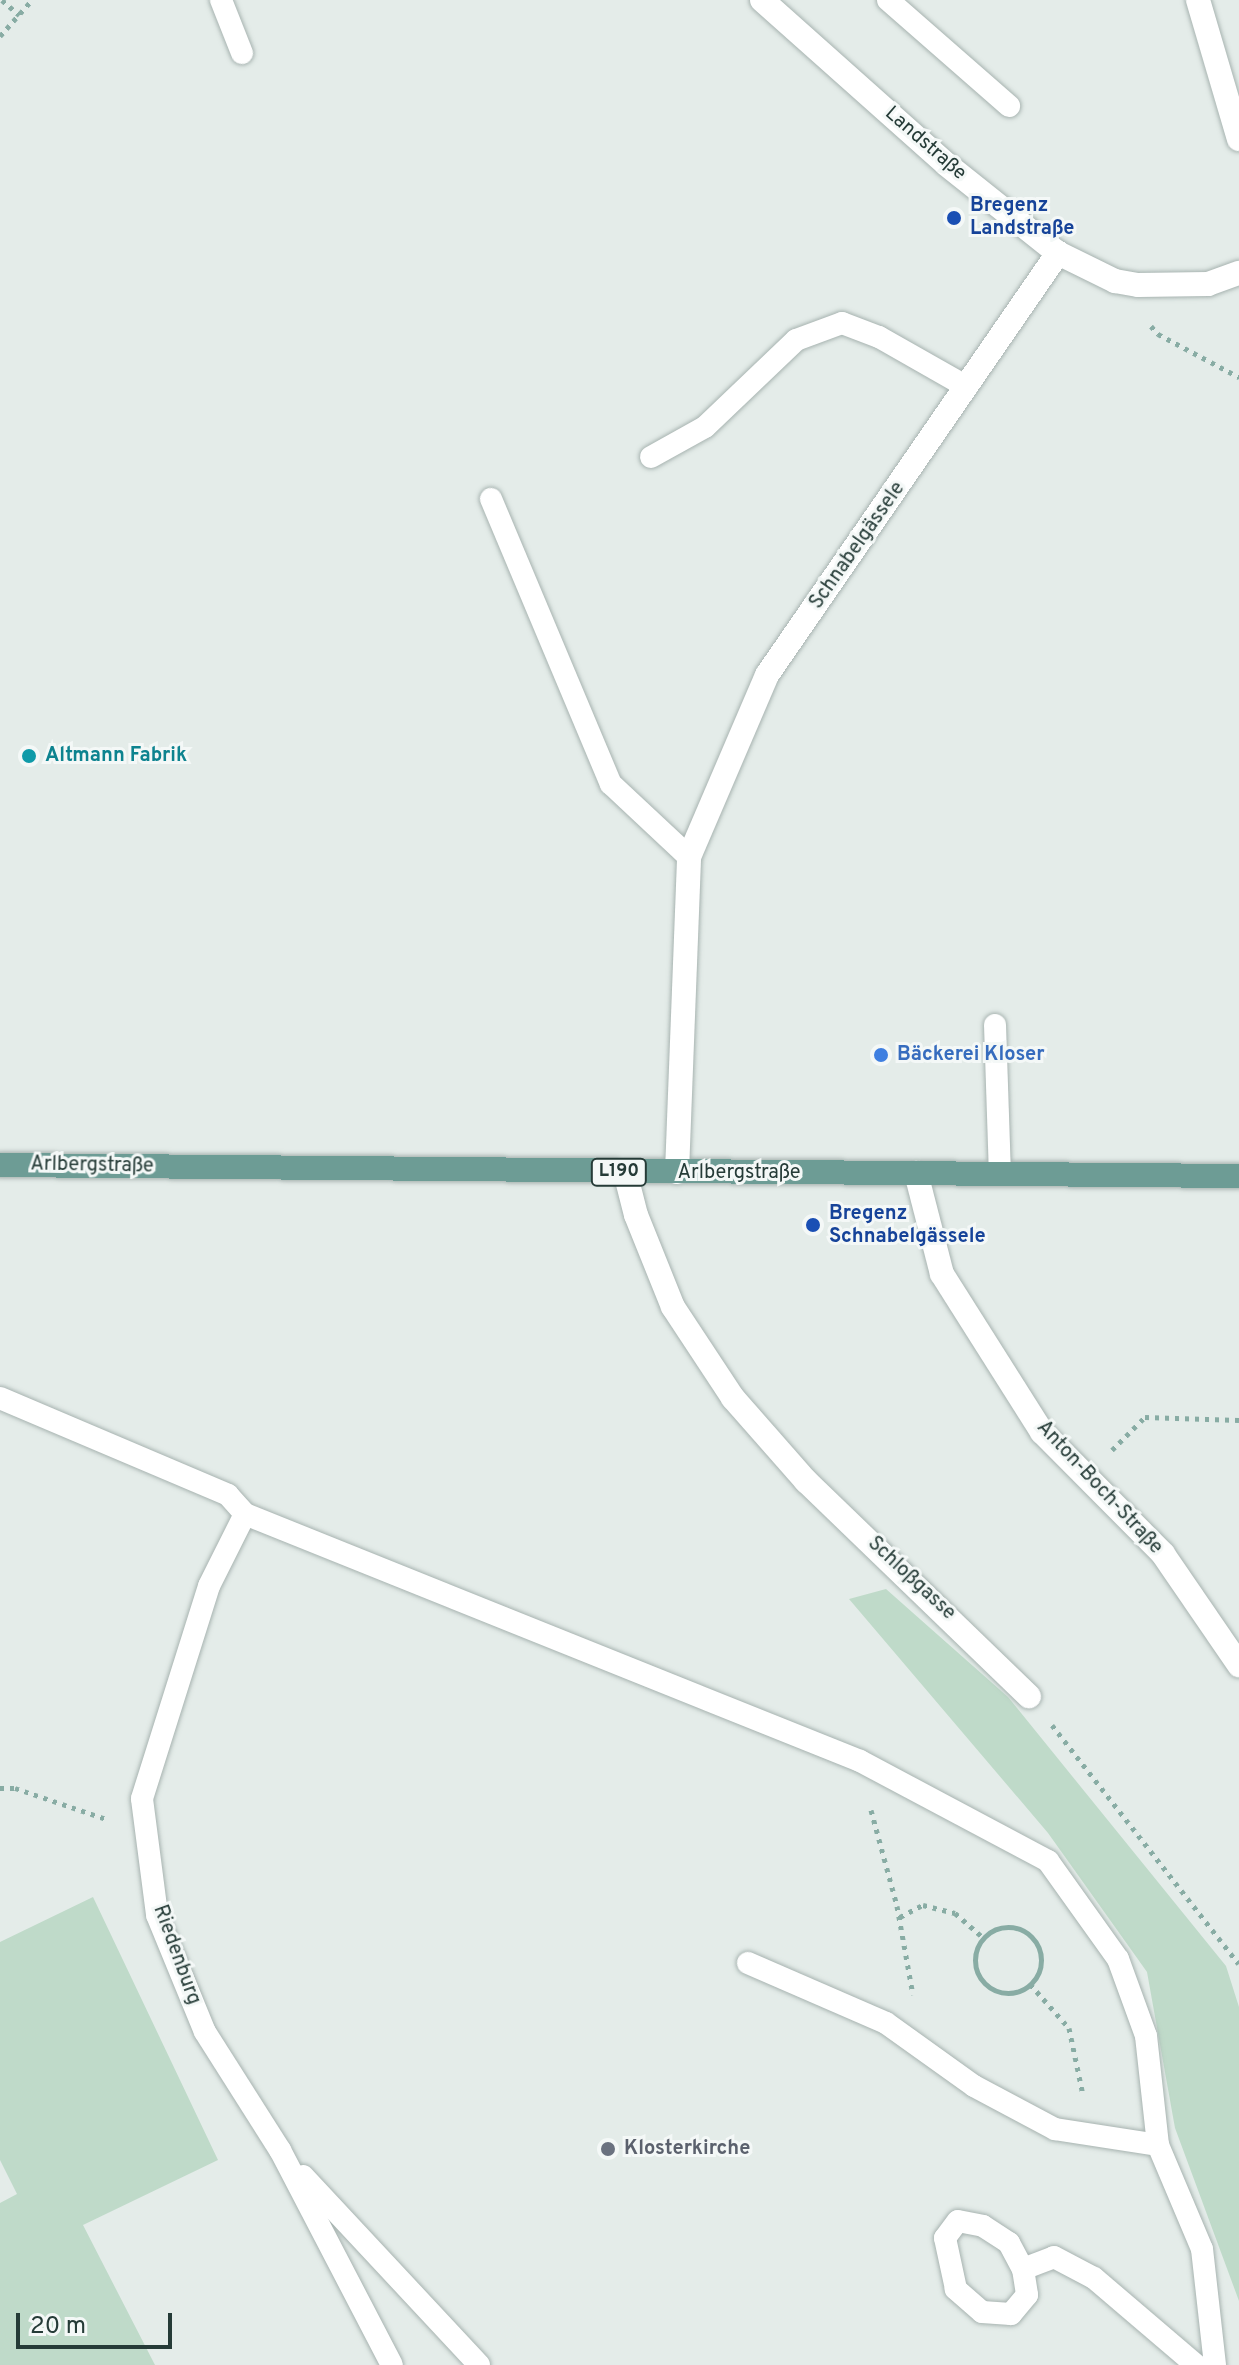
<!DOCTYPE html>
<meta charset="utf-8">
<style>
body{margin:0}
#map{position:relative;width:1239px;height:2365px;overflow:hidden;background:#e4ece9;font-family:Overpass,sans-serif}
div>[style]{position:absolute}
.green>*{inset:0;background:#bfdac9}
.path>*{height:5px;margin-top:-2.5px;transform-origin:0;background:repeating-linear-gradient(90deg,#88aca4 0 4px,transparent 0 10px)}
.path>.ring{margin:-2.5px;padding:0;box-sizing:content-box;background:none;border:5px solid #88aca4;border-radius:50%}
.roads{filter:drop-shadow(0 0 2px #a7b3b0) drop-shadow(0 0 2px #a7b3b0)}
.service>*{height:22px;margin:-11px;padding:0 11px;transform-origin:11px;border-radius:11px;background:#fff}
.minor>*{height:24px;margin:-12px;padding:0 12px;transform-origin:12px;border-radius:12px;background:#fff}
.tertiary>*{height:24px;margin:-12px;padding:0 12px;transform-origin:12px;border-radius:12px;background:#fff}
.primary>*{height:24px;margin:-12px;padding:0 12px;transform-origin:12px;border-radius:12px;background:#6d9c95}
.dots>*{width:22px;height:22px;translate:-50% -50%;box-sizing:border-box;border:4px solid #f4f8f7;border-radius:50%}
span{translate:-50% -50%;white-space:nowrap;text-align:center;line-height:1.15;-webkit-text-stroke:6px #f4f8f7;paint-order:stroke}
.shield-label span{padding:2px 6px;background:#f4f8f7;border:2px solid;border-radius:6px;-webkit-text-stroke-width:0}
.shield-label{font-size:18px;color:#253b37;font-weight:700}
.street-label{font-size:20px;color:#253b37}
.transit-label{font-size:20px;color:#164399;font-weight:700}
.left{translate:0 -50%;text-align:left}
.culture-label{font-size:20px;color:#0d838f;font-weight:700}
.shop-label{font-size:20px;color:#366cbe;font-weight:700}
.worship-label{font-size:20px;color:#5b616d;font-weight:700}
.scale{position:absolute;left:16px;top:2313px;width:156px;height:36px;box-sizing:border-box;border:4px solid #253b37;border-top:0;padding-left:10px;font-size:24px;line-height:28px;white-space:nowrap;color:#253b37;-webkit-text-stroke:6px #f4f8f7;paint-order:stroke}
</style>
<div id="map">
<div class="green">
<div style="clip-path:polygon(886px 1589px,1008px 1697px,1226px 1966px,1239px 2007px,1239px 2301px,1175px 2128px,1147px 1972px,1048px 1833px,849px 1599px)"></div>
<div style="clip-path:polygon(93px 1897px,218px 2160px,83px 2225px,155px 2365px,0 2365px,0 2203px,17px 2194px,0 2160px,0 1942px)"></div>
</div>
<div class="path">
<div style="left:2px;top:0;width:23px;rotate:41deg"></div>
<div style="left:0;top:36px;width:48px;rotate:-48.4deg"></div>
<div style="left:1151px;top:326px;width:11px;rotate:49deg"></div>
<div style="left:1158px;top:334px;width:92px;rotate:28deg"></div>
<div style="left:1112px;top:1450px;width:47px;rotate:-45deg"></div>
<div style="left:1145px;top:1417px;width:94px;rotate:1.8deg"></div>
<div style="left:1052px;top:1725px;width:303px;rotate:52deg"></div>
<div style="left:0;top:1788px;width:15px"></div>
<div style="left:15px;top:1788px;width:96px;rotate:18.8deg"></div>
<div style="left:871px;top:1810px;width:99px;rotate:74.8deg"></div>
<div style="left:897px;top:1906px;width:90px;rotate:79.8deg"></div>
<div style="left:900px;top:1917px;width:26px;rotate:-28deg"></div>
<div style="left:923px;top:1905px;width:33px;rotate:14deg"></div>
<div style="left:955px;top:1913px;width:37px;rotate:41deg"></div>
<div class="ring" style="left:975px;top:1927px;width:61px;height:61px"></div>
<div style="left:1030px;top:1984px;width:59px;rotate:48.4deg"></div>
<div style="left:1069px;top:2028px;width:68px;rotate:78.2deg"></div>
</div>
<div class="roads">
<div class="service">
<div style="left:221px;top:0;width:57px;rotate:68.4deg"></div>
<div style="left:888px;top:0;width:161px;rotate:41.2deg"></div>
<div style="left:651px;top:457px;width:62px;rotate:-29.1deg"></div>
<div style="left:705px;top:427px;width:126px;rotate:-43.7deg"></div>
<div style="left:796px;top:340px;width:49px;rotate:-20.3deg"></div>
<div style="left:842px;top:323px;width:40px;rotate:21deg"></div>
<div style="left:879px;top:337px;width:101px;rotate:29.6deg"></div>
<div style="left:491px;top:499px;width:309px;rotate:67.2deg"></div>
<div style="left:611px;top:784px;width:107px;rotate:43.1deg"></div>
<div style="left:995px;top:1025px;width:148px;rotate:88.1deg"></div>
<div style="left:0;top:1398px;width:248px;rotate:23deg"></div>
<div style="left:228px;top:1495px;width:25px;rotate:48deg"></div>
<div style="left:245px;top:1514px;width:663px;rotate:21.88deg"></div>
<div style="left:860px;top:1761px;width:213px;rotate:28deg"></div>
<div style="left:1048px;top:1861px;width:120px;rotate:54.5deg"></div>
<div style="left:1118px;top:1959px;width:82px;rotate:70deg"></div>
<div style="left:1146px;top:2036px;width:110px;rotate:83.7deg"></div>
<div style="left:1158px;top:2145px;width:113px;rotate:67.1deg"></div>
<div style="left:1202px;top:2249px;width:117px;rotate:83.6deg"></div>
<div style="left:245px;top:1514px;width:80px;rotate:116.6deg"></div>
<div style="left:209px;top:1586px;width:223px;rotate:107.5deg"></div>
<div style="left:142px;top:1799px;width:117px;rotate:82.6deg"></div>
<div style="left:157px;top:1915px;width:126px;rotate:67.7deg"></div>
<div style="left:205px;top:2032px;width:140px;rotate:57.6deg"></div>
<div style="left:280px;top:2150px;width:242px;rotate:62.5deg"></div>
<div style="left:748px;top:1963px;width:150px;rotate:23.5deg"></div>
<div style="left:886px;top:2023px;width:108px;rotate:35.6deg"></div>
<div style="left:974px;top:2086px;width:92px;rotate:28deg"></div>
<div style="left:1055px;top:2129px;width:104px;rotate:8.8deg"></div>
<div style="left:303px;top:2176px;width:258px;rotate:47deg"></div>
<div style="left:958px;top:2221px;width:25px;rotate:11deg"></div>
<div style="left:983px;top:2226px;width:31px;rotate:33deg"></div>
<div style="left:1009px;top:2243px;width:30px;rotate:62deg"></div>
<div style="left:1023px;top:2269px;width:26px;rotate:81deg"></div>
<div style="left:1027px;top:2295px;width:25px;rotate:130deg"></div>
<div style="left:1011px;top:2314px;width:29px;rotate:-176deg"></div>
<div style="left:982px;top:2312px;width:35px;rotate:-139deg"></div>
<div style="left:956px;top:2289px;width:52px;rotate:-102.2deg"></div>
<div style="left:945px;top:2238px;width:21px;rotate:-53deg"></div>
<div style="left:1023px;top:2269px;width:33px;rotate:-21deg"></div>
<div style="left:1054px;top:2257px;width:45px;rotate:27.7deg"></div>
<div style="left:1094px;top:2278px;width:134px;rotate:40.5deg"></div>
</div>
<div class="minor">
<div style="left:625px;top:1172px;width:44px;rotate:75.7deg"></div>
<div style="left:636px;top:1215px;width:99px;rotate:68.1deg"></div>
<div style="left:673px;top:1307px;width:109px;rotate:56.6deg"></div>
<div style="left:733px;top:1398px;width:111px;rotate:48.7deg"></div>
<div style="left:806px;top:1481px;width:310px;rotate:44deg"></div>
<div style="left:677px;top:1172px;width:315px;rotate:-87.8deg"></div>
<div style="left:689px;top:857px;width:198px;rotate:-66.8deg"></div>
<div style="left:767px;top:675px;width:513px;rotate:-55.41deg"></div>
<div style="left:916px;top:1173px;width:104px;rotate:75.6deg"></div>
<div style="left:942px;top:1274px;width:187px;rotate:57.7deg"></div>
<div style="left:1042px;top:1432px;width:172px;rotate:45.2deg"></div>
<div style="left:1163px;top:1554px;width:135px;rotate:55.6deg"></div>
</div>
<div class="tertiary">
<div style="left:762px;top:0;width:246px;rotate:41.7deg"></div>
<div style="left:946px;top:164px;width:143px;rotate:38.5deg"></div>
<div style="left:1058px;top:253px;width:64px;rotate:26.2deg"></div>
<div style="left:1115px;top:281px;width:23px;rotate:10deg"></div>
<div style="left:1138px;top:285px;width:70px;rotate:-0.8deg"></div>
<div style="left:1208px;top:284px;width:33px;rotate:-20deg"></div>
<div style="left:1198px;top:0;width:145px;rotate:73.6deg"></div>
</div>
<div class="primary">
<div style="left:0;top:1165px;width:1239px;rotate:0.51deg"></div>
</div>
</div>
<div class="dots">
<div style="left:954px;top:218px;background:#1a4fb4"></div>
<div style="left:29px;top:756px;background:#0f9aa8"></div>
<div style="left:881px;top:1055px;background:#3f7fe0"></div>
<div style="left:813px;top:1225px;background:#1a4fb4"></div>
<div style="left:608px;top:2149px;background:#6b7280"></div>
</div>
<div class="shield-label">
<span style="left:619px;top:1172px">L190</span>
</div>
<div class="street-label">
<span style="left:925px;top:144px;rotate:41deg">Landstraße</span>
<span style="left:858px;top:546px;rotate:-55deg">Schnabelgässele</span>
<span style="left:92px;top:1166px;rotate:1deg">Arlbergstraße</span>
<span style="left:739px;top:1173px">Arlbergstraße</span>
<span style="left:1099px;top:1488px;rotate:47deg">Anton-Boch-Straße</span>
<span style="left:911px;top:1579px;rotate:43deg">Schloßgasse</span>
<span style="left:176px;top:1955px;rotate:70deg">Riedenburg</span>
</div>
<div class="transit-label">
<span class="left" style="left:970px;top:218px">Bregenz<br>Landstraße</span>
<span class="left" style="left:829px;top:1226px">Bregenz<br>Schnabelgässele</span>
</div>
<div class="culture-label">
<span class="left" style="left:45px;top:756px">Altmann Fabrik</span>
</div>
<div class="shop-label">
<span class="left" style="left:897px;top:1055px">Bäckerei Kloser</span>
</div>
<div class="worship-label">
<span class="left" style="left:624px;top:2149px">Klosterkirche</span>
</div>
<div class="scale">20 m</div>
</div>
